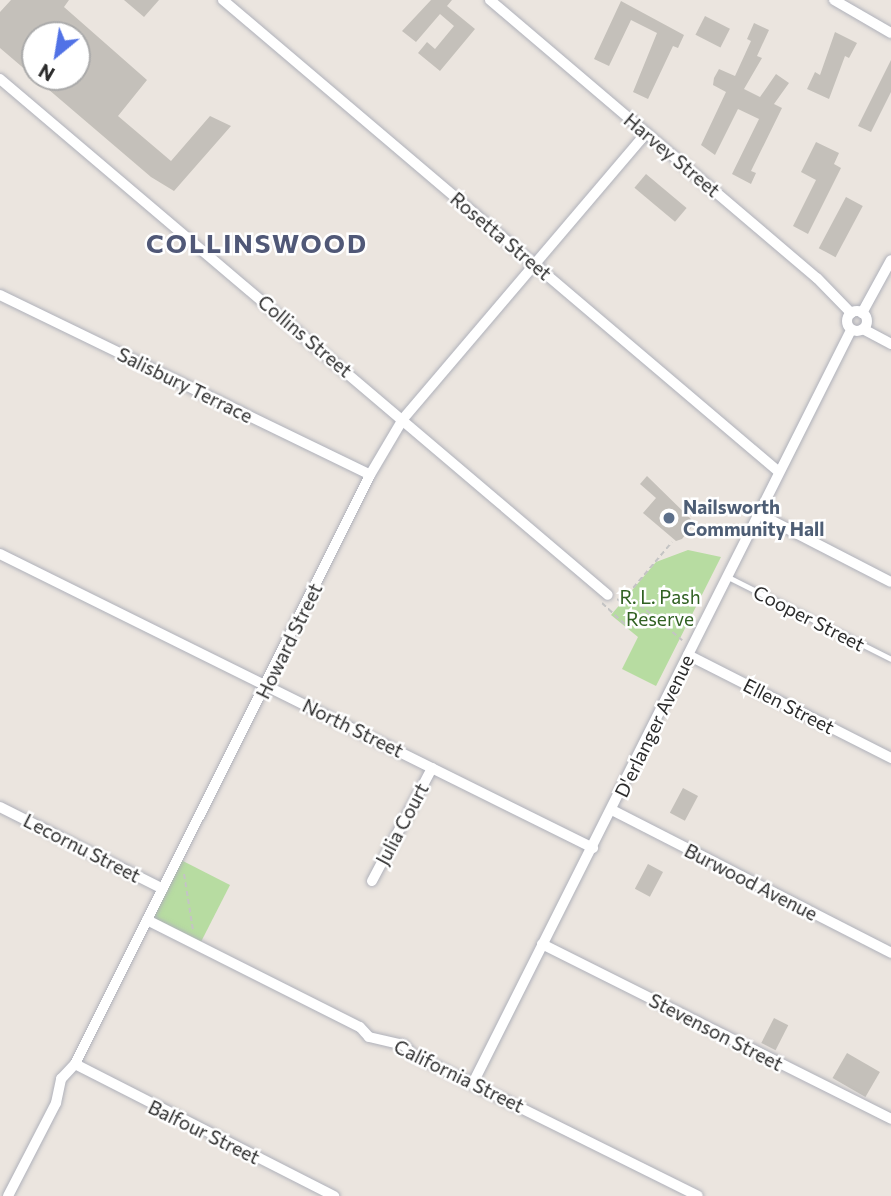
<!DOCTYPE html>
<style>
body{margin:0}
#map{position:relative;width:891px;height:1196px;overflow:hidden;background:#ebe5df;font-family:Commissioner,sans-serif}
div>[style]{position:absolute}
.green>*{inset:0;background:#b7dca1;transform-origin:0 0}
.building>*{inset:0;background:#c4c0ba;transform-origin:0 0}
.path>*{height:2px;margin-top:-1px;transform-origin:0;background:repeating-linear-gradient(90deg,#c4c4c4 0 5px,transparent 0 8.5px)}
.roads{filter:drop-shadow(0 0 2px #afb1ba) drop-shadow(0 0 2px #afb1ba)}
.service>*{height:5px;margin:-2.5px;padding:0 2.5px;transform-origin:2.5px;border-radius:2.5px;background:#fff}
.minor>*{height:10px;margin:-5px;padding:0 5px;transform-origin:5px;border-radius:5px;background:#fff}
.minor>.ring{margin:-5px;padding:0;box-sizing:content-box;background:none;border:10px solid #fff;border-radius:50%}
.dots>*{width:19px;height:19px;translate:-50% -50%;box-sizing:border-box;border:4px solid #fff;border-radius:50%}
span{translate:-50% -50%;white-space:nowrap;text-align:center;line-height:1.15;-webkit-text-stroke:5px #fff;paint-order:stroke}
.street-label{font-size:19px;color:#2b2b2b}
.service-label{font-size:19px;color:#4e5e75;font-weight:700}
.left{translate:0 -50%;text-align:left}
.park-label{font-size:19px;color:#316122}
.district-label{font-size:26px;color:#505877;font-weight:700;letter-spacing:2px}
.north{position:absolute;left:21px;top:21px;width:70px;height:70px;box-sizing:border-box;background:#fff;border:2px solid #aaa;border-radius:50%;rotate:210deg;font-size:19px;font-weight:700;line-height:28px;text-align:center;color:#2b2b2b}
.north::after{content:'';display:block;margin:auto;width:24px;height:32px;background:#5172e6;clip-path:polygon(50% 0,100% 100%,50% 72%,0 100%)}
</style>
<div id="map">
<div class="green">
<div style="clip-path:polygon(688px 550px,721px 557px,656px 686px,622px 669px,638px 637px,611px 615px,656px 562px)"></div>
<div style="left:181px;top:860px;width:55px;height:68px;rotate:27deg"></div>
</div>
<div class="building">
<div style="clip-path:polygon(evenodd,11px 0,69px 0,64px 7px,147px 80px,118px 116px,171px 161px,210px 116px,231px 126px,174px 191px,151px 177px,0 48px,0 12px,11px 0,35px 35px,77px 35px,77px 77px,35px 77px,35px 35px)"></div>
<div style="clip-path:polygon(124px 0,159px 0,144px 17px)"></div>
<div style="clip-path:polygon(431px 0,452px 0,447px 6px,475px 29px,440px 71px,418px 53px,427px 42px,435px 49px,454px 26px,440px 14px,416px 42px,402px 31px)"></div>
<div style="clip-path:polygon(621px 1px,684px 35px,678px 48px,673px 46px,648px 99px,633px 92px,657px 33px,631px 20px,609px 66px,594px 59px)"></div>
<div style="left:705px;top:16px;width:28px;height:21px;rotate:27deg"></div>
<div style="clip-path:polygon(754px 23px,769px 30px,757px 56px,762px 58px,744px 89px,760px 97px,776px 74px,789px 83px,774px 104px,782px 108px,751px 171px,756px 173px,751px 184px,732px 174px,759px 119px,738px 109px,715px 155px,701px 145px,726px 92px,713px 85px,714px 78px,719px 69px,735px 76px,751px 41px,747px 39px)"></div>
<div style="clip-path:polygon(835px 32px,857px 43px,849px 58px,845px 56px,829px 99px,807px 89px,815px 72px,820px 75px)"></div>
<div style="clip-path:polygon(891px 60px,891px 92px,871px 132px,858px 126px)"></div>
<div style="clip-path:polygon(816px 142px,839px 153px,834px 164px,841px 168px,808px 234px,793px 226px,816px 180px,801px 172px)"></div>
<div style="left:646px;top:174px;width:53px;height:18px;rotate:40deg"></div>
<div style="left:846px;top:197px;width:19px;height:58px;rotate:28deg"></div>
<div style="clip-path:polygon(647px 476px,695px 523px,682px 539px,676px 541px,643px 513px,656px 498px,640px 484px)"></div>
<div style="left:683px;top:788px;width:17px;height:28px;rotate:28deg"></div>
<div style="left:648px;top:864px;width:17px;height:28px;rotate:28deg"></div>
<div style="left:774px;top:1018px;width:16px;height:28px;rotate:27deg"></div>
<div style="left:847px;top:1053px;width:38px;height:29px;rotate:30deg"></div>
</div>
<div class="path">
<div style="left:628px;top:594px;width:68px;rotate:-49.8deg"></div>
<div style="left:617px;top:599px;width:5px;rotate:37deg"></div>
<div style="left:621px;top:602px;width:10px;rotate:-53deg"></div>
<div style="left:627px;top:594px;width:72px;rotate:39.9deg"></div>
<div style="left:602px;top:603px;width:37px;rotate:43deg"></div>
<div style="left:629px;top:628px;width:18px;rotate:-49deg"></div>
<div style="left:641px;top:614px;width:9px"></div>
<div style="left:184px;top:874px;width:57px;rotate:80.9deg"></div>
</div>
<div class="roads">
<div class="service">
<div style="left:728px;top:577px;width:182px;rotate:26.7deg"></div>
</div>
<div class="minor">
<div style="left:223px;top:0;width:729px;rotate:40.33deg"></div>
<div style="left:490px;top:0;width:429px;rotate:40.4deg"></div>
<div style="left:817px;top:278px;width:49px;rotate:45.8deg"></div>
<div style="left:834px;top:0;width:66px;rotate:30.1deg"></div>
<div style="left:0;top:79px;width:797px;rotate:40.32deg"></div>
<div style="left:0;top:295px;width:411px;rotate:25.9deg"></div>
<div class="ring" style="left:847px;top:311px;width:10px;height:10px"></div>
<div style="left:862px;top:313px;width:60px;rotate:-61.3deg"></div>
<div style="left:863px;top:329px;width:32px;rotate:28deg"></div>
<div style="left:759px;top:514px;width:148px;rotate:27.3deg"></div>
<div style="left:0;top:554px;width:662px;rotate:26.37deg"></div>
<div style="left:688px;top:655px;width:228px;rotate:26.9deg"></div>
<div style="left:0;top:807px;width:182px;rotate:26.7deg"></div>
<div style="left:612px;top:810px;width:314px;rotate:27.1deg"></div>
<div style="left:372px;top:881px;width:128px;rotate:-62deg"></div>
<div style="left:147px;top:920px;width:238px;rotate:26.7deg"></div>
<div style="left:360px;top:1027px;width:13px;rotate:48deg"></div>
<div style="left:369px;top:1037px;width:36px;rotate:13deg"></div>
<div style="left:404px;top:1045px;width:12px;rotate:48deg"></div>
<div style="left:412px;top:1054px;width:319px;rotate:26.4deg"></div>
<div style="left:542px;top:944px;width:390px;rotate:26.6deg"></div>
<div style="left:75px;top:1064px;width:291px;rotate:27deg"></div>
<div style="left:473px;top:1083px;width:843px;rotate:-63.34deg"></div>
<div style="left:8px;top:1196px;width:105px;rotate:-62.7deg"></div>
<div style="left:56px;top:1103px;width:25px;rotate:-78deg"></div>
<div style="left:61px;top:1079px;width:21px;rotate:-47deg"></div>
<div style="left:75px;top:1064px;width:659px;rotate:-63.4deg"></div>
<div style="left:370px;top:475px;width:65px;rotate:-59.5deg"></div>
<div style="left:403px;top:419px;width:375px;rotate:-49.6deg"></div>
</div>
</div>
<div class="dots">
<div style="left:669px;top:518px;background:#5c6f8a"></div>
</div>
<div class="street-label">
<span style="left:672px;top:155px;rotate:40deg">Harvey Street</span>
<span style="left:501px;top:236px;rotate:40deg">Rosetta Street</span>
<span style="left:305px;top:336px;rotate:40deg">Collins Street</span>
<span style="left:185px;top:385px;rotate:26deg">Salisbury Terrace</span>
<span style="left:809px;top:618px;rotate:27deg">Cooper Street</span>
<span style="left:289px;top:641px;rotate:-64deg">Howard Street</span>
<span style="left:789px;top:706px;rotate:27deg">Ellen Street</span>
<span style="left:654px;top:726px;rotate:-64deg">D'erlanger Avenue</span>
<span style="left:353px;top:728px;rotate:26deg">North Street</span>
<span style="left:402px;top:824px;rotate:-62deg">Julia Court</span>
<span style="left:82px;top:848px;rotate:27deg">Lecornu Street</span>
<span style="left:751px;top:882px;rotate:27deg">Burwood Avenue</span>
<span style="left:716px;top:1032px;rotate:27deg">Stevenson Street</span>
<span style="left:459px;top:1076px;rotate:26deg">California Street</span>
<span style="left:204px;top:1132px;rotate:26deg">Balfour Street</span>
</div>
<div class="service-label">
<span class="left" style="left:683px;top:518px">Nailsworth<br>Community Hall</span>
</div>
<div class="park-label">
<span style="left:660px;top:608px">R. L. Pash<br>Reserve</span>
</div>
<div class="district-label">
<span style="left:257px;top:243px">COLLINSWOOD</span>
</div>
<div class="north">N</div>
</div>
